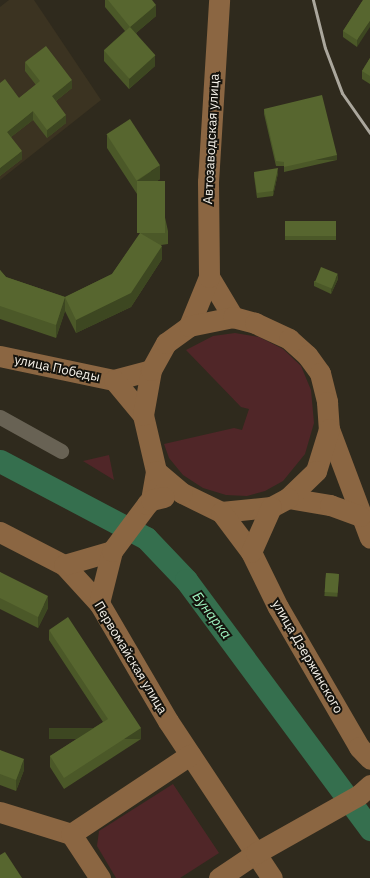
<!DOCTYPE html>
<meta charset="utf-8">
<style>
body{margin:0}
#map{position:relative;width:370px;height:878px;overflow:hidden;background:#2f2a1d;font-family:"IBM Plex Sans",sans-serif}
div>[style]{position:absolute}
.built>*{inset:0;background:#3b3321}
.green>*{inset:0;background:#502628}
.river>*{height:23px;margin:-11.5px;padding:0 11.5px;transform-origin:11.5px;border-radius:11.5px;background:#356f4e}
.street>*{height:15px;margin:-7.5px;padding:0 7.5px;transform-origin:7.5px;border-radius:7.5px;background:#686254}
.secondary>*{height:21px;margin:-10.5px;padding:0 10.5px;transform-origin:10.5px;border-radius:10.5px;background:#8b6642}
.rail>*{height:3px;margin:-1.5px;padding:0 1.5px;transform-origin:1.5px;border-radius:1.5px;background:#aba79d}
.wall>*{inset:0;background:#4b5828;transform-origin:0 0}
.shaded-wall>*{inset:0;background:#3d4721;transform-origin:0 0}
.building>*{inset:0;background:#57662f;transform-origin:0 0}
span{translate:-50% -50%;white-space:nowrap;text-align:center;line-height:1.15;-webkit-text-stroke:4px #15130d;paint-order:stroke}
.street-label{font-size:13px;color:#f5f1e9}
.water-label{font-size:14px;color:#9ff5c1;font-style:italic}
</style>
<div id="map">
<div class="built">
<div style="clip-path:polygon(9px 0,34px 0,101px 100px,0 180px,0 7px)"></div>
</div>
<div class="green">
<div style="clip-path:polygon(235px 333px,259px 337px,283px 349px,301px 366px,311px 390px,314px 423px,305px 454px,283px 481px,265px 491px,247px 496px,226px 495px,203px 488px,183px 475px,169px 458px,164px 444px,234px 428px,242px 430px,249px 409px,241px 407px,186px 350px,213px 336px)"></div>
<div style="clip-path:polygon(109px 455px,114px 480px,83px 461px)"></div>
<div style="clip-path:polygon(173px 784px,219px 853px,180px 878px,116px 878px,97px 846px,99px 831px)"></div>
</div>
<div class="river">
<div style="left:0;top:461px;width:165px;rotate:27.8deg"></div>
<div style="left:146px;top:538px;width:58px;rotate:46.4deg"></div>
<div style="left:186px;top:580px;width:310px;rotate:53.5deg"></div>
</div>
<div class="street">
<div style="left:0;top:417px;width:70px;rotate:29.1deg"></div>
</div>
<div class="secondary">
<div style="left:209px;top:277px;width:47px;rotate:59deg"></div>
<div style="left:189px;top:326px;width:53px;rotate:-67.8deg"></div>
<div style="left:209px;top:277px;width:95px;rotate:-90.6deg"></div>
<div style="left:208px;top:182px;width:182px;rotate:-86.5deg"></div>
<div style="left:0;top:356px;width:116px;rotate:11.9deg"></div>
<div style="left:114px;top:380px;width:38px;rotate:-15deg"></div>
<div style="left:114px;top:380px;width:45px;rotate:50.4deg"></div>
<div style="left:329px;top:429px;width:116px;rotate:69.4deg"></div>
<div style="left:288px;top:498px;width:43px;rotate:9.5deg"></div>
<div style="left:330px;top:505px;width:32px;rotate:20deg"></div>
<div style="left:151px;top:500px;width:29px;rotate:-80deg"></div>
<div style="left:156px;top:471px;width:57px;rotate:-103.1deg"></div>
<div style="left:143px;top:415px;width:46px;rotate:-79.9deg"></div>
<div style="left:151px;top:370px;width:31px;rotate:-61deg"></div>
<div style="left:166px;top:343px;width:29px;rotate:-36deg"></div>
<div style="left:189px;top:326px;width:45px;rotate:-11.6deg"></div>
<div style="left:233px;top:317px;width:23px;rotate:15deg"></div>
<div style="left:255px;top:323px;width:38px;rotate:25deg"></div>
<div style="left:289px;top:339px;width:24px;rotate:42deg"></div>
<div style="left:307px;top:355px;width:22px;rotate:54deg"></div>
<div style="left:320px;top:373px;width:30px;rotate:76deg"></div>
<div style="left:327px;top:402px;width:27px;rotate:86deg"></div>
<div style="left:329px;top:429px;width:44px;rotate:107.2deg"></div>
<div style="left:316px;top:471px;width:39px;rotate:136deg"></div>
<div style="left:288px;top:498px;width:19px;rotate:152deg"></div>
<div style="left:271px;top:507px;width:50px;rotate:174.3deg"></div>
<div style="left:221px;top:512px;width:43px;rotate:-154deg"></div>
<div style="left:182px;top:493px;width:34px;rotate:-140deg"></div>
<div style="left:221px;top:512px;width:50px;rotate:53.1deg"></div>
<div style="left:251px;top:552px;width:61px;rotate:63.9deg"></div>
<div style="left:278px;top:607px;width:162px;rotate:59.9deg"></div>
<div style="left:359px;top:747px;width:16px;rotate:47deg"></div>
<div style="left:0;top:532px;width:72px;rotate:27.3deg"></div>
<div style="left:64px;top:565px;width:52px;rotate:47.4deg"></div>
<div style="left:99px;top:603px;width:137px;rotate:59.7deg"></div>
<div style="left:168px;top:721px;width:188px;rotate:56.5deg"></div>
<div style="left:251px;top:552px;width:49px;rotate:-66deg"></div>
<div style="left:64px;top:565px;width:50px;rotate:-16.3deg"></div>
<div style="left:99px;top:603px;width:54px;rotate:-76deg"></div>
<div style="left:112px;top:551px;width:59px;rotate:-53.3deg"></div>
<div style="left:147px;top:504px;width:6px;rotate:-45deg"></div>
<div style="left:151px;top:500px;width:13px;rotate:-13deg"></div>
<div style="left:0;top:812px;width:74px;rotate:17.2deg"></div>
<div style="left:71px;top:834px;width:143px;rotate:-33.6deg"></div>
<div style="left:71px;top:834px;width:53px;rotate:56.6deg"></div>
<div style="left:219px;top:878px;width:45px;rotate:-34deg"></div>
<div style="left:256px;top:853px;width:118px;rotate:-29.4deg"></div>
<div style="left:359px;top:795px;width:15px;rotate:-42deg"></div>
</div>
<div class="rail">
<div style="left:313px;top:0;width:49px;rotate:76deg"></div>
<div style="left:325px;top:48px;width:48px;rotate:69.3deg"></div>
<div style="left:342px;top:93px;width:49px;rotate:55deg"></div>
</div>
<div class="wall">
<div style="clip-path:polygon(105px 0,152px 0,156px 16px,136px 33px,155px 66px,129px 89px,104px 61px,104px 50px,125px 31px,105px 7px)"></div>
<div style="clip-path:polygon(363px 0,357px 47px,343px 37px,343px 31px)"></div>
<div style="clip-path:polygon(370px 58px,370px 84px,362px 79px,362px 71px)"></div>
<div style="clip-path:polygon(25px 62px,72px 88px,56px 101px,66px 123px,47px 138px,33px 120px,11px 137px,22px 159px,0 176px,0 83px,19px 98px,36px 85px,25px 71px)"></div>
<div style="clip-path:polygon(264px 109px,337px 160px,284px 172px,284px 166px,276px 166px,264px 114px)"></div>
<div style="clip-path:polygon(107px 135px,160px 179px,157px 181px,168px 231px,168px 244px,161px 245px,162px 259px,131px 307px,76px 333px,65px 311px,56px 338px,0 319px,0 270px,6px 277px,65px 297px,112px 274px,140px 234px,137px 194px,107px 148px)"></div>
<div style="clip-path:polygon(254px 172px,278px 173px,273px 196px,257px 198px,254px 176px)"></div>
<div style="left:336px;top:221px;width:19px;height:51px;rotate:90deg"></div>
<div style="clip-path:polygon(338px 279px,331px 294px,314px 286px,314px 281px)"></div>
<div style="clip-path:polygon(0 572px,48px 608px,38px 628px,0 609px)"></div>
<div style="left:326px;top:573px;width:13px;height:23px;rotate:4deg"></div>
<div style="clip-path:polygon(49px 630px,141px 739px,64px 789px,50px 767px,50px 756px,103px 722px,49px 640px)"></div>
<div style="clip-path:polygon(0 750px,24px 770px,16px 791px,0 785px)"></div>
</div>
<div class="shaded-wall">
<div style="clip-path:polygon(156px 5px,156px 16px,130px 38px,130px 27px)"></div>
<div style="clip-path:polygon(370px 21px,370px 27px,357px 47px,357px 40px)"></div>
<div style="clip-path:polygon(155px 55px,155px 66px,129px 89px,129px 78px)"></div>
<div style="clip-path:polygon(72px 80px,72px 88px,52px 104px,52px 96px)"></div>
<div style="clip-path:polygon(33px 111px,33px 120px,7px 140px,7px 132px)"></div>
<div style="clip-path:polygon(66px 115px,66px 123px,47px 138px,47px 130px)"></div>
<div style="clip-path:polygon(22px 151px,22px 159px,0 176px,0 168px)"></div>
<div style="left:337px;top:155px;width:5px;height:54px;rotate:90deg"></div>
<div style="clip-path:polygon(160px 165px,160px 179px,138px 194px,137px 181px)"></div>
<div style="clip-path:polygon(278px 168px,278px 173px,273px 196px,273px 191px)"></div>
<div style="clip-path:polygon(162px 246px,162px 259px,131px 307px,76px 333px,76px 320px)"></div>
<div style="clip-path:polygon(338px 274px,338px 279px,331px 294px,331px 289px)"></div>
<div style="clip-path:polygon(65px 297px,65px 311px,56px 338px,56px 325px)"></div>
<div style="clip-path:polygon(48px 596px,48px 608px,38px 628px,38px 617px)"></div>
<div style="left:141px;top:728px;width:11px;height:92px;rotate:90deg"></div>
<div style="clip-path:polygon(24px 759px,24px 770px,16px 791px,16px 780px)"></div>
</div>
<div class="building">
<div style="clip-path:polygon(108px 0,152px 0,156px 5px,130px 27px)"></div>
<div style="clip-path:polygon(363px 0,370px 0,370px 21px,357px 40px,343px 31px)"></div>
<div style="left:130px;top:27px;width:38px;height:35px;rotate:48deg"></div>
<div style="clip-path:polygon(46px 46px,72px 80px,52px 96px,66px 115px,47px 130px,33px 111px,7px 132px,22px 151px,0 168px,0 83px,5px 79px,19px 98px,40px 81px,25px 62px)"></div>
<div style="clip-path:polygon(370px 58px,370px 76px,362px 71px)"></div>
<div style="clip-path:polygon(322px 95px,337px 155px,284px 167px,284px 162px,276px 161px,264px 109px)"></div>
<div style="left:130px;top:119px;width:55px;height:28px;rotate:57deg"></div>
<div style="clip-path:polygon(278px 168px,273px 191px,257px 193px,254px 172px)"></div>
<div style="left:137px;top:181px;width:28px;height:52px"></div>
<div style="left:336px;top:221px;width:15px;height:51px;rotate:90deg"></div>
<div style="clip-path:polygon(140px 233px,162px 246px,131px 293px,76px 320px,65px 297px,112px 274px)"></div>
<div style="left:321px;top:267px;width:18px;height:16px;rotate:22deg"></div>
<div style="clip-path:polygon(0 270px,6px 277px,65px 297px,56px 325px,0 306px)"></div>
<div style="clip-path:polygon(0 572px,48px 596px,38px 617px,0 598px)"></div>
<div style="left:326px;top:573px;width:13px;height:19px;rotate:4deg"></div>
<div style="clip-path:polygon(68px 617px,141px 728px,64px 778px,50px 756px,108px 719px,49px 630px)"></div>
<div style="clip-path:polygon(0 750px,24px 759px,16px 780px,0 774px)"></div>
<div style="clip-path:polygon(5px 852px,22px 878px,0 878px,0 855px)"></div>
</div>
<div class="street-label">
<span style="left:212px;top:139px;rotate:-87deg">Автозаводская улица</span>
<span style="left:57px;top:369px;rotate:12deg">улица Победы</span>
<span style="left:307px;top:657px;rotate:60deg">улица Дзержинского</span>
<span style="left:130px;top:658px;rotate:59deg">Первомайская улица</span>
</div>
<div class="water-label">
<span style="left:212px;top:615px;rotate:53deg">Бунарка</span>
</div>
</div>
